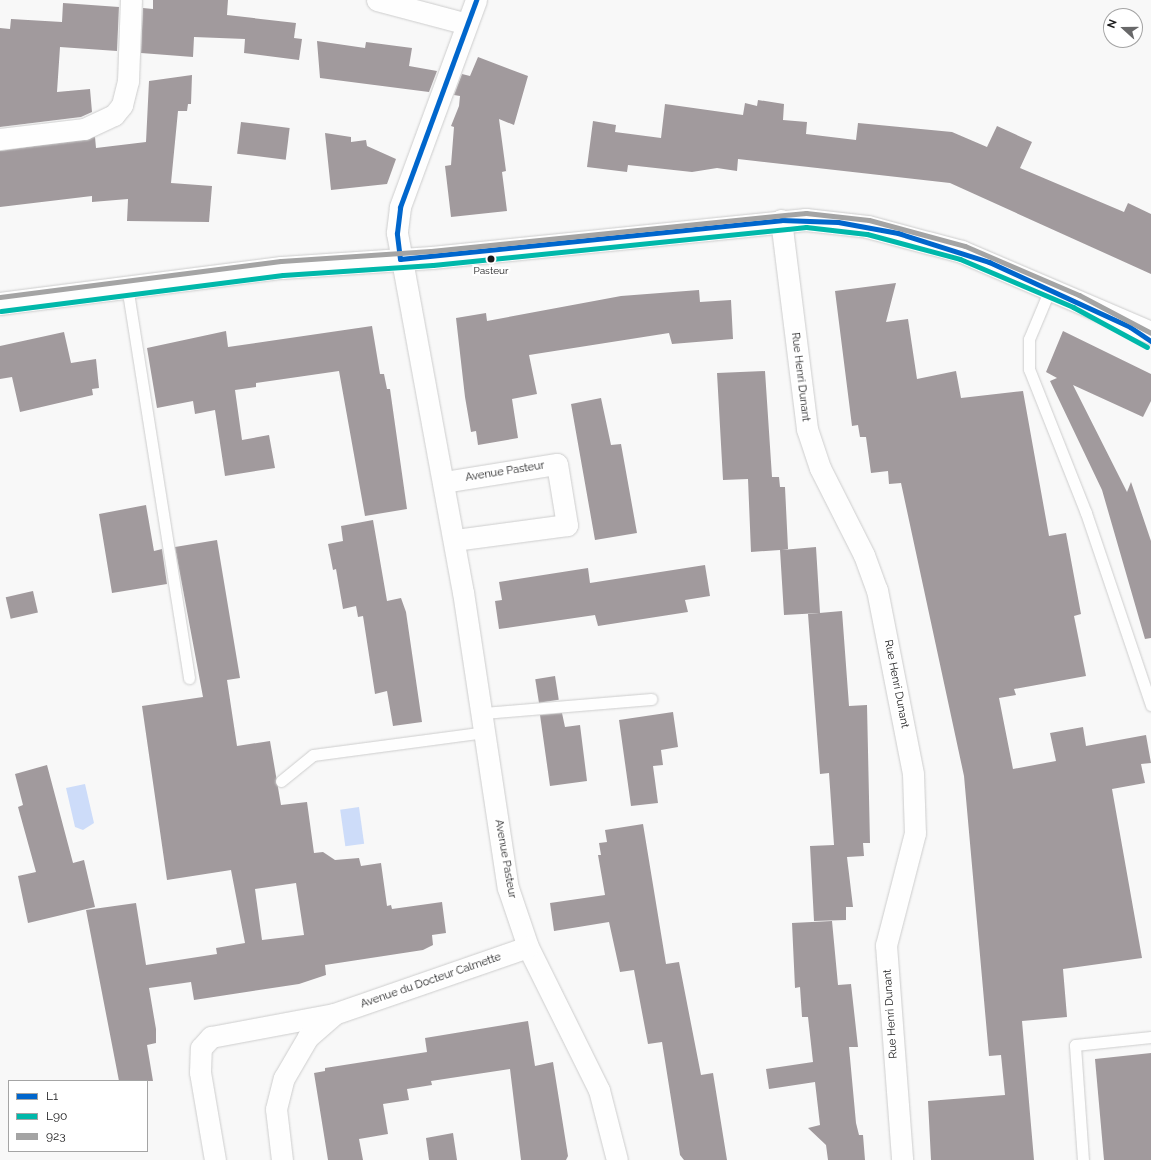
<!DOCTYPE html>
<style>
body{margin:0}
#map{position:relative;width:1151px;height:1160px;overflow:hidden;background:#f8f8f8;font-family:Raleway,sans-serif}
div>[style]{position:absolute}
.water>*{inset:0;background:#cddcf9;transform-origin:0 0}
.building>*{inset:0;background:#a19a9d;transform-origin:0 0}
.roads{filter:drop-shadow(0 0 1px #cdcdcd) drop-shadow(0 0 1px #cdcdcd)}
.lane>*{height:11px;margin:-5.5px;padding:0 5.5px;transform-origin:5.5px;border-radius:5.5px;background:#fefefe}
.street>*{height:21px;margin:-10.5px;padding:0 10.5px;transform-origin:10.5px;border-radius:10.5px;background:#fefefe}
.secondary>*{height:22px;margin:-11px;padding:0 11px;transform-origin:11px;border-radius:11px;background:#fefefe}
.bus-1>*{height:5px;margin:-2.5px;padding:0 2.5px;transform-origin:2.5px;border-radius:2.5px;background:#06c}
.bus-2>*{height:5px;margin:-2.5px;padding:0 2.5px;transform-origin:2.5px;border-radius:2.5px;background:#00b8aa}
.bus-3>*{height:5px;margin:-2.5px;padding:0 2.5px;transform-origin:2.5px;border-radius:2.5px;background:#a4a4a4}
.dots>*{width:11px;height:11px;translate:-50% -50%;box-sizing:border-box;border:2px solid #fff;border-radius:50%}
span{translate:-50% -50%;white-space:nowrap;text-align:center;line-height:1.15;-webkit-text-stroke:4px #fff;paint-order:stroke}
.bus-label{font-size:10px;color:#1b1b1c}
.street-label{font-size:11px;color:#1b1b1c}
.legend{position:absolute;left:8px;top:1080px;width:140px;height:72px;box-sizing:border-box;background:#fff;border:1px solid #a4a4a4;margin:0;padding:5px 7px;list-style:none;font-size:12px;color:#1b1b1c}
.legend li{display:flex;align-items:center;gap:8px;height:20px}
.legend b{width:20px;border:1px solid #a4a4a4}
.north{position:absolute;left:1103px;top:8px;width:40px;height:40px;box-sizing:border-box;background:#fff;border:1px solid #a4a4a4;border-radius:50%;rotate:291deg;font-size:11px;font-weight:700;line-height:16px;text-align:center;color:#1b1b1c}
.north::after{content:'';display:block;margin:auto;width:14px;height:18px;background:#686869;clip-path:polygon(50% 0,100% 100%,50% 72%,0 100%)}
</style>
<div id="map">
<div class="water">
<div style="clip-path:polygon(85px 784px,94px 823px,83px 830px,75px 827px,66px 788px)"></div>
<div style="left:359px;top:807px;width:37px;height:19px;rotate:82deg"></div>
</div>
<div class="building">
<div style="clip-path:polygon(153px 0,228px 0,227px 15px,296px 23px,294px 38px,302px 39px,299px 60px,244px 53px,245px 39px,194px 37px,193px 57px,141px 53px,143px 8px,153px 9px)"></div>
<div style="clip-path:polygon(63px 3px,119px 7px,117px 51px,60px 47px,57px 92px,90px 89px,92px 112px,81px 117px,0 127px,0 28px,10px 29px,11px 19px,62px 22px)"></div>
<div style="clip-path:polygon(317px 41px,365px 48px,366px 42px,412px 48px,409px 66px,437px 71px,429px 92px,320px 78px)"></div>
<div style="clip-path:polygon(478px 57px,528px 76px,514px 125px,499px 119px,506px 171px,502px 172px,507px 211px,451px 217px,445px 166px,451px 165px,454px 127px,451px 126px,459px 106px,460px 96px,454px 95px,462px 74px,470px 76px)"></div>
<div style="clip-path:polygon(192px 75px,191px 104px,188px 104px,187px 111px,178px 111px,171px 183px,212px 186px,209px 222px,127px 221px,128px 199px,92px 202px,92px 196px,0 207px,0 151px,95px 137px,96px 148px,146px 142px,149px 81px)"></div>
<div style="clip-path:polygon(758px 100px,784px 104px,783px 120px,807px 122px,806px 134px,856px 140px,858px 123px,952px 132px,987px 147px,997px 126px,1032px 142px,1020px 168px,1124px 212px,1128px 203px,1151px 214px,1151px 274px,950px 183px,738px 159px,737px 171px,717px 168px,692px 172px,628px 165px,627px 172px,587px 167px,593px 121px,616px 125px,615px 132px,661px 138px,665px 104px,743px 115px,745px 103px,757px 106px)"></div>
<div style="left:241px;top:122px;width:49px;height:32px;rotate:7deg"></div>
<div style="clip-path:polygon(325px 133px,351px 137px,351px 142px,366px 140px,367px 146px,396px 159px,387px 184px,331px 190px)"></div>
<div style="clip-path:polygon(896px 283px,886px 322px,908px 319px,917px 379px,956px 371px,961px 398px,1023px 391px,1049px 536px,1066px 533px,1081px 614px,1074px 616px,1086px 676px,1014px 689px,1016px 695px,999px 698px,1013px 769px,1056px 761px,1050px 733px,1083px 727px,1086px 746px,1146px 735px,1151px 763px,1141px 764px,1145px 783px,1112px 789px,1142px 958px,1063px 969px,1067px 1017px,1022px 1021px,1034px 1160px,931px 1160px,928px 1101px,1005px 1095px,1001px 1055px,989px 1056px,964px 776px,901px 483px,889px 484px,888px 471px,871px 473px,866px 437px,860px 437px,858px 425px,852px 426px,835px 291px)"></div>
<div style="clip-path:polygon(699px 290px,700px 302px,731px 300px,733px 339px,672px 344px,669px 333px,529px 355px,537px 394px,512px 399px,518px 438px,478px 445px,476px 431px,471px 432px,465px 397px,456px 318px,486px 313px,487px 321px,621px 296px)"></div>
<div style="clip-path:polygon(372px 326px,380px 374px,384px 374px,387px 389px,390px 389px,407px 509px,365px 516px,339px 371px,256px 383px,256px 387px,235px 390px,242px 440px,269px 435px,275px 468px,225px 476px,215px 410px,195px 414px,193px 401px,157px 408px,147px 348px,226px 331px,228px 347px)"></div>
<div style="clip-path:polygon(1063px 331px,1151px 374px,1151px 401px,1143px 417px,1073px 385px,1127px 492px,1131px 482px,1151px 541px,1151px 638px,1145px 639px,1102px 490px,1050px 381px,1057px 378px,1046px 372px)"></div>
<div style="clip-path:polygon(64px 332px,71px 363px,96px 359px,99px 388px,92px 389px,93px 395px,20px 412px,12px 377px,0 379px,0 346px)"></div>
<div style="clip-path:polygon(765px 371px,772px 477px,779px 477px,780px 487px,785px 487px,788px 549px,782px 550px,816px 547px,820px 613px,784px 615px,780px 550px,751px 552px,748px 479px,723px 480px,717px 373px)"></div>
<div style="clip-path:polygon(601px 398px,611px 445px,621px 444px,637px 533px,595px 540px,571px 404px)"></div>
<div style="clip-path:polygon(146px 505px,154px 551px,162px 549px,167px 584px,112px 593px,99px 514px)"></div>
<div style="clip-path:polygon(373px 520px,387px 601px,401px 598px,406px 612px,422px 722px,393px 726px,387px 691px,375px 694px,363px 616px,358px 617px,356px 606px,343px 609px,336px 569px,333px 570px,328px 544px,343px 541px,341px 526px)"></div>
<div style="clip-path:polygon(evenodd,217px 540px,240px 678px,227px 680px,237px 746px,270px 741px,281px 805px,307px 802px,314px 853px,323px 852px,335px 860px,359px 858px,361px 866px,381px 863px,387px 906px,391px 905px,392px 909px,442px 902px,446px 933px,432px 935px,433px 945px,423px 950px,325px 965px,326px 975px,299px 984px,194px 1000px,191px 982px,149px 988px,156px 1029px,156px 1043px,147px 1045px,153px 1081px,119px 1081px,86px 910px,136px 903px,146px 965px,217px 954px,216px 948px,245px 943px,231px 870px,167px 880px,142px 706px,203px 697px,175px 547px,217px 540px,296px 883px,304px 935px,262px 940px,255px 889px,296px 883px)"></div>
<div style="clip-path:polygon(705px 565px,710px 596px,685px 600px,688px 612px,598px 626px,595px 615px,499px 629px,495px 601px,502px 600px,499px 582px,588px 568px,590px 583px)"></div>
<div style="left:33px;top:591px;width:22px;height:28px;rotate:77deg"></div>
<div style="clip-path:polygon(842px 611px,849px 706px,867px 705px,870px 843px,863px 843px,864px 856px,847px 857px,853px 907px,846px 907px,846px 920px,814px 921px,810px 846px,834px 845px,829px 773px,820px 774px,808px 614px)"></div>
<div style="left:555px;top:676px;width:24px;height:20px;rotate:81deg"></div>
<div style="clip-path:polygon(673px 712px,678px 747px,661px 750px,663px 765px,653px 766px,658px 803px,631px 806px,619px 720px)"></div>
<div style="clip-path:polygon(562px 713px,565px 727px,580px 725px,587px 781px,550px 786px,540px 715px)"></div>
<div style="clip-path:polygon(47px 765px,73px 863px,84px 860px,95px 907px,28px 923px,18px 876px,36px 872px,18px 807px,23px 805px,15px 774px)"></div>
<div style="clip-path:polygon(643px 824px,666px 964px,679px 962px,701px 1075px,713px 1073px,727px 1160px,684px 1160px,680px 1155px,662px 1042px,648px 1044px,634px 970px,620px 972px,609px 922px,554px 931px,550px 903px,605px 895px,598px 855px,601px 855px,599px 843px,607px 842px,605px 830px)"></div>
<div style="clip-path:polygon(832px 921px,838px 985px,851px 984px,858px 1047px,849px 1047px,856px 1123px,859px 1135px,863px 1135px,865px 1160px,828px 1160px,826px 1145px,808px 1128px,820px 1125px,815px 1082px,769px 1089px,766px 1069px,813px 1062px,808px 1017px,802px 1017px,800px 987px,795px 988px,792px 923px)"></div>
<div style="clip-path:polygon(528px 1021px,535px 1066px,553px 1062px,568px 1156px,566px 1160px,521px 1160px,510px 1069px,431px 1081px,432px 1085px,407px 1089px,409px 1100px,383px 1104px,388px 1134px,359px 1139px,363px 1160px,328px 1160px,314px 1073px,325px 1071px,325px 1068px,427px 1052px,425px 1038px)"></div>
<div style="clip-path:polygon(1151px 1053px,1151px 1160px,1104px 1160px,1095px 1059px)"></div>
<div style="clip-path:polygon(453px 1133px,457px 1160px,429px 1160px,426px 1138px)"></div>
</div>
<div class="roads">
<div class="lane">
<div style="left:127px;top:286px;width:397px;rotate:81deg"></div>
<div style="left:1050px;top:289px;width:54px;rotate:112.8deg"></div>
<div style="left:1029px;top:339px;width:30px;rotate:90deg"></div>
<div style="left:1029px;top:369px;width:155px;rotate:68.4deg"></div>
<div style="left:1086px;top:513px;width:203px;rotate:71.3deg"></div>
<div style="left:483px;top:713px;width:169px;rotate:-4.8deg"></div>
<div style="left:281px;top:781px;width:41px;rotate:-39.1deg"></div>
<div style="left:313px;top:755px;width:175px;rotate:-7.6deg"></div>
<div style="left:1083px;top:1160px;width:115px;rotate:-94deg"></div>
<div style="left:1075px;top:1045px;width:76px;rotate:-6deg"></div>
</div>
<div class="street">
<div style="left:377px;top:0;width:93px;rotate:14.9deg"></div>
<div style="left:476px;top:0;width:221px;rotate:110.2deg"></div>
<div style="left:400px;top:207px;width:26px;rotate:97deg"></div>
<div style="left:397px;top:233px;width:365px;rotate:79.6deg"></div>
<div style="left:463px;top:592px;width:299px;rotate:81.4deg"></div>
<div style="left:508px;top:888px;width:62px;rotate:71.3deg"></div>
<div style="left:528px;top:947px;width:160px;rotate:63.6deg"></div>
<div style="left:599px;top:1090px;width:72px;rotate:75.6deg"></div>
<div style="left:0;top:139px;width:85px;rotate:-6.8deg"></div>
<div style="left:84px;top:129px;width:33px;rotate:-25deg"></div>
<div style="left:114px;top:115px;width:13px;rotate:-51deg"></div>
<div style="left:122px;top:105px;width:25px;rotate:-76deg"></div>
<div style="left:128px;top:81px;width:81px;rotate:-87.9deg"></div>
<div style="left:781px;top:220px;width:211px;rotate:82.9deg"></div>
<div style="left:807px;top:429px;width:41px;rotate:71.6deg"></div>
<div style="left:820px;top:468px;width:97px;rotate:63.2deg"></div>
<div style="left:864px;top:555px;width:37px;rotate:70deg"></div>
<div style="left:877px;top:590px;width:187px;rotate:78.9deg"></div>
<div style="left:913px;top:774px;width:59px;rotate:88.1deg"></div>
<div style="left:915px;top:833px;width:116px;rotate:104.5deg"></div>
<div style="left:886px;top:945px;width:216px;rotate:85.7deg"></div>
<div style="left:444px;top:482px;width:114px;rotate:-9.1deg"></div>
<div style="left:557px;top:464px;width:62px;rotate:80.7deg"></div>
<div style="left:567px;top:525px;width:114px;rotate:172.4deg"></div>
<div style="left:215px;top:1160px;width:89px;rotate:-99.7deg"></div>
<div style="left:200px;top:1072px;width:24px;rotate:-88deg"></div>
<div style="left:201px;top:1048px;width:15px;rotate:-48deg"></div>
<div style="left:211px;top:1037px;width:125px;rotate:-10.6deg"></div>
<div style="left:334px;top:1014px;width:205px;rotate:-19.1deg"></div>
<div style="left:282px;top:1160px;width:51px;rotate:-96.7deg"></div>
<div style="left:276px;top:1109px;width:32px;rotate:-76deg"></div>
<div style="left:284px;top:1078px;width:48px;rotate:-59.7deg"></div>
<div style="left:308px;top:1037px;width:35px;rotate:-41deg"></div>
</div>
<div class="secondary">
<div style="left:0;top:304px;width:284px;rotate:-7.3deg"></div>
<div style="left:282px;top:268px;width:150px;rotate:-3.8deg"></div>
<div style="left:432px;top:258px;width:376px;rotate:-5.8deg"></div>
<div style="left:806px;top:220px;width:62px;rotate:6.4deg"></div>
<div style="left:868px;top:227px;width:97px;rotate:14.9deg"></div>
<div style="left:962px;top:252px;width:206px;rotate:23.2deg"></div>
</div>
</div>
<div class="bus-1">
<div style="left:400px;top:259px;width:383px;rotate:-5.8deg"></div>
<div style="left:781px;top:220px;width:57px;rotate:2deg"></div>
<div style="left:838px;top:222px;width:61px;rotate:10.4deg"></div>
<div style="left:898px;top:233px;width:96px;rotate:17.7deg"></div>
<div style="left:989px;top:262px;width:155px;rotate:24.7deg"></div>
<div style="left:1130px;top:327px;width:25px;rotate:34deg"></div>
<div style="left:400px;top:259px;width:26px;rotate:-97deg"></div>
<div style="left:397px;top:233px;width:26px;rotate:-83deg"></div>
<div style="left:400px;top:207px;width:221px;rotate:-69.8deg"></div>
</div>
<div class="bus-2">
<div style="left:1px;top:311px;width:284px;rotate:-7.3deg"></div>
<div style="left:283px;top:275px;width:150px;rotate:-3.8deg"></div>
<div style="left:433px;top:265px;width:375px;rotate:-5.8deg"></div>
<div style="left:806px;top:227px;width:61px;rotate:6.5deg"></div>
<div style="left:867px;top:234px;width:96px;rotate:15deg"></div>
<div style="left:960px;top:259px;width:123px;rotate:23deg"></div>
<div style="left:1073px;top:307px;width:84px;rotate:28.4deg"></div>
</div>
<div class="bus-3">
<div style="left:0;top:297px;width:283px;rotate:-7.3deg"></div>
<div style="left:281px;top:261px;width:150px;rotate:-3.8deg"></div>
<div style="left:431px;top:251px;width:377px;rotate:-5.8deg"></div>
<div style="left:806px;top:213px;width:63px;rotate:6.3deg"></div>
<div style="left:869px;top:220px;width:99px;rotate:15.2deg"></div>
<div style="left:965px;top:246px;width:124px;rotate:23.3deg"></div>
<div style="left:1079px;top:295px;width:81px;rotate:27.8deg"></div>
</div>
<div class="dots">
<div style="left:491px;top:259px;background:#1b1b1c"></div>
</div>
<div class="bus-label">
<span style="left:491px;top:271px">Pasteur</span>
</div>
<div class="street-label">
<span style="left:800px;top:377px;rotate:83deg">Rue Henri Dunant</span>
<span style="left:505px;top:472px;rotate:-9deg">Avenue Pasteur</span>
<span style="left:896px;top:684px;rotate:79deg">Rue Henri Dunant</span>
<span style="left:505px;top:859px;rotate:80deg">Avenue Pasteur</span>
<span style="left:431px;top:981px;rotate:-19deg">Avenue du Docteur Calmette</span>
<span style="left:891px;top:1014px;rotate:-94deg">Rue Henri Dunant</span>
</div>
<ul class="legend">
<li><b style="height:5px;background:#06c"></b>L1</li>
<li><b style="height:5px;background:#00b8aa"></b>L90</li>
<li><b style="height:5px;background:#a4a4a4"></b>923</li>
</ul>
<div class="north">N</div>
</div>
